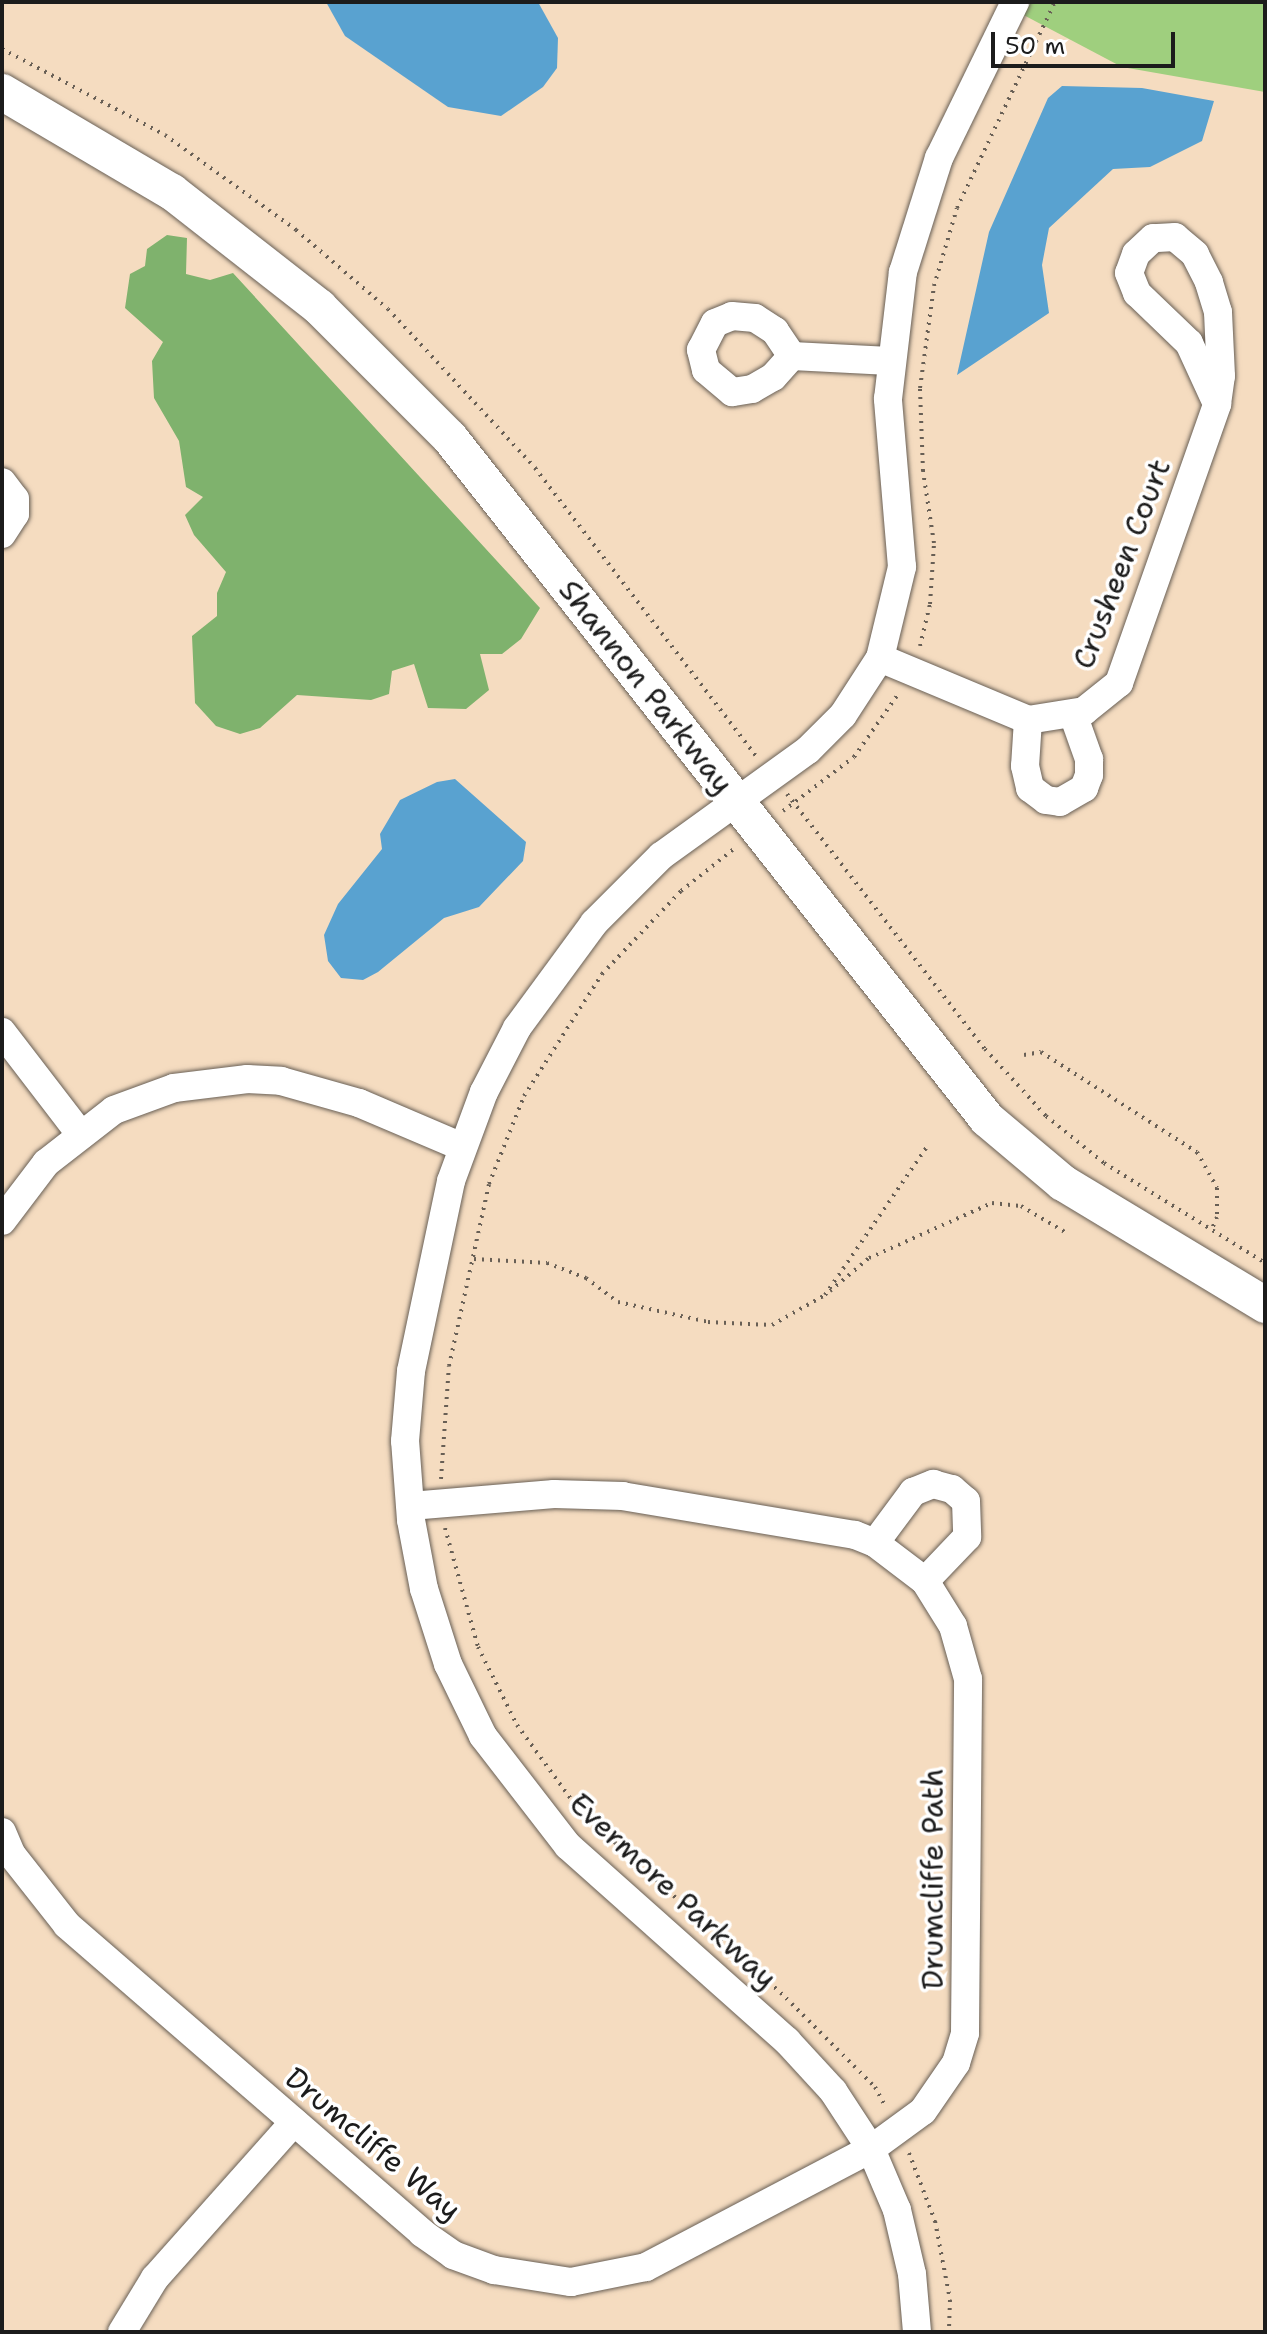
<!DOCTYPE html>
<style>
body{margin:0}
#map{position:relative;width:1267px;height:2334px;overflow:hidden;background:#f5dcc0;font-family:"Shantell Sans",sans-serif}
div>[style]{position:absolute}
.green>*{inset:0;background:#9fcf7e}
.forest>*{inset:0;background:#7fb26d}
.water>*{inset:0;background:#59a2d0}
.path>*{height:4px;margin-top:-2px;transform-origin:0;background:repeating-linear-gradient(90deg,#685f55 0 2px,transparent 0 8px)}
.roads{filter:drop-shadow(0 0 2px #685f55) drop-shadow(0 0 2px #685f55)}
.minor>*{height:28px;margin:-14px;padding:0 14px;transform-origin:14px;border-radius:14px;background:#fff}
.tertiary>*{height:36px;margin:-18px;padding:0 18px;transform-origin:18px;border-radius:18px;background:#fff}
span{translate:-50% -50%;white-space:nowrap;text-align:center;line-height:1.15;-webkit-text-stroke:7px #fff;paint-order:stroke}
.street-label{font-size:30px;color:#1c1c1c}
.frame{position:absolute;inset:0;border:4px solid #1c1c1c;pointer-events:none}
.scale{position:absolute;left:991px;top:32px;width:184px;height:36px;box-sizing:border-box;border:4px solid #1c1c1c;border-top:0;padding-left:10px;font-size:24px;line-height:28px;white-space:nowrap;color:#1c1c1c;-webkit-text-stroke:6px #fff;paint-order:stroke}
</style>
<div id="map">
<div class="green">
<div style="clip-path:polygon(1017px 2px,1265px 2px,1265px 92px,1122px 67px,1012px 9px)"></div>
</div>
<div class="forest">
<div style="clip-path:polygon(167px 235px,187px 238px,186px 274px,210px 280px,233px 273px,540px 608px,521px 639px,502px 654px,480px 654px,489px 690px,466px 709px,428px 708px,414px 664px,392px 671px,389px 694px,371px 700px,297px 695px,260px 728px,240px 734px,216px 726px,195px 703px,192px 636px,217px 616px,217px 593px,226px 572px,194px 535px,185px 515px,203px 497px,186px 487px,179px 441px,154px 398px,152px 361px,163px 342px,125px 308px,130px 274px,145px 266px,147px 249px)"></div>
</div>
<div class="water">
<div style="clip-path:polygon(326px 2px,538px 2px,558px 38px,557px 68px,543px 87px,501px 116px,448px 107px,345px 36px)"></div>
<div style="clip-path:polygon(1062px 86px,1142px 88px,1214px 101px,1202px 141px,1150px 167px,1113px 169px,1049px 228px,1042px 265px,1049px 313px,957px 375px,989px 232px,1048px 98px)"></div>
<div style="clip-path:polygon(455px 779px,526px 842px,523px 861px,479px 907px,444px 918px,378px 972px,363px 980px,341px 978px,328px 961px,324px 935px,338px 904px,382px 849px,380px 834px,400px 800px,437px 782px)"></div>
</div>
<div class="path">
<div style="left:2px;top:49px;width:184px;rotate:27.8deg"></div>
<div style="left:165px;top:135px;width:162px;rotate:35.9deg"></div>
<div style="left:296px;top:230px;width:121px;rotate:40.7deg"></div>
<div style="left:388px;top:309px;width:217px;rotate:47.2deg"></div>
<div style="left:535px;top:468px;width:363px;rotate:52.5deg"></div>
<div style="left:920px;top:646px;width:43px;rotate:-76.6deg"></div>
<div style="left:930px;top:604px;width:61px;rotate:-86.2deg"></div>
<div style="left:934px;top:543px;width:73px;rotate:-98.7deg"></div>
<div style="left:923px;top:471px;width:83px;rotate:-92.1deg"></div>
<div style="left:920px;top:388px;width:103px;rotate:-82.2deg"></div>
<div style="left:934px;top:286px;width:81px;rotate:-73.6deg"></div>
<div style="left:957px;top:208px;width:228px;rotate:-64.6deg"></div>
<div style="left:787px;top:794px;width:323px;rotate:52.2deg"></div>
<div style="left:985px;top:1049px;width:91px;rotate:47.7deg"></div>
<div style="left:1046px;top:1116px;width:75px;rotate:39deg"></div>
<div style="left:1104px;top:1163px;width:190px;rotate:31.8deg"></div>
<div style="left:783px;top:811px;width:89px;rotate:-37.3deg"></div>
<div style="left:854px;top:757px;width:78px;rotate:-54.9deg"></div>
<div style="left:1024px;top:1055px;width:17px;rotate:-10deg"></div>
<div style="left:1041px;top:1052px;width:185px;rotate:32.7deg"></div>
<div style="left:1197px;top:1152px;width:41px;rotate:60.9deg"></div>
<div style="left:1217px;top:1188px;width:29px;rotate:90deg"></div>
<div style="left:1217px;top:1217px;width:15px;rotate:113deg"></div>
<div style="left:474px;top:1259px;width:73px;rotate:3.1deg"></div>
<div style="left:547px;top:1263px;width:42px;rotate:21deg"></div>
<div style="left:586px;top:1278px;width:40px;rotate:37deg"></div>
<div style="left:618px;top:1302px;width:92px;rotate:12.5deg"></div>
<div style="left:708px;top:1322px;width:64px;rotate:2.7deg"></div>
<div style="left:772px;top:1325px;width:61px;rotate:-29.5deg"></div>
<div style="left:825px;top:1295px;width:182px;rotate:-55.5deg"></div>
<div style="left:830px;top:1291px;width:51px;rotate:-40.2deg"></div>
<div style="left:869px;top:1258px;width:135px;rotate:-24.1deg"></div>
<div style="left:992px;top:1203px;width:29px;rotate:6deg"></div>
<div style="left:1021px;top:1206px;width:51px;rotate:30.6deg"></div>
<div style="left:441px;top:1479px;width:113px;rotate:-86deg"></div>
<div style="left:449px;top:1366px;width:186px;rotate:-77.6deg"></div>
<div style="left:489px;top:1184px;width:95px;rotate:-68.3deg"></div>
<div style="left:524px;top:1096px;width:145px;rotate:-57.4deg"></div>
<div style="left:602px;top:974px;width:115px;rotate:-46.4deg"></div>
<div style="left:681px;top:891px;width:69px;rotate:-38.5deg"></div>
<div style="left:445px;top:1528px;width:123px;rotate:74.5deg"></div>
<div style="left:478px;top:1647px;width:87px;rotate:63.4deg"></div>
<div style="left:517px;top:1725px;width:105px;rotate:53.9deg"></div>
<div style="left:579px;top:1810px;width:280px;rotate:42.2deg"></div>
<div style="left:786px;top:1998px;width:126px;rotate:45deg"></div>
<div style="left:875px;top:2087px;width:21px;rotate:62deg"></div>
<div style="left:909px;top:2153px;width:73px;rotate:69.1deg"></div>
<div style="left:935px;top:2221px;width:80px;rotate:79.2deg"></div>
<div style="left:950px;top:2300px;width:32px;rotate:92deg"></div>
</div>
<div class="roads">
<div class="minor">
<div style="left:792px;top:356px;width:28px;rotate:132deg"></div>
<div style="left:773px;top:377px;width:24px;rotate:150deg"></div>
<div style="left:752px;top:389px;width:20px;rotate:171deg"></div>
<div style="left:732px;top:392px;width:34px;rotate:-140deg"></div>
<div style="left:706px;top:370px;width:21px;rotate:-104deg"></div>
<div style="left:701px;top:350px;width:30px;rotate:-63deg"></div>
<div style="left:715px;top:323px;width:18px;rotate:-22deg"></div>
<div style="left:732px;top:316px;width:23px;rotate:5deg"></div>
<div style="left:755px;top:318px;width:24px;rotate:33deg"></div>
<div style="left:775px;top:331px;width:30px;rotate:56deg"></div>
<div style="left:792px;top:356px;width:98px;rotate:2.9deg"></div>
<div style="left:2px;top:482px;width:21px;rotate:53deg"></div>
<div style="left:15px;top:499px;width:15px;rotate:90deg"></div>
<div style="left:15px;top:514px;width:24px;rotate:123deg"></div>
<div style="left:880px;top:658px;width:160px;rotate:22.7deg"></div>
<div style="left:1028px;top:720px;width:57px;rotate:-9.1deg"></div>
<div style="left:1084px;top:711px;width:45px;rotate:-38.7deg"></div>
<div style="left:1119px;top:683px;width:296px;rotate:-70.6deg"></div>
<div style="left:1217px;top:404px;width:28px;rotate:-82deg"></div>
<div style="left:1221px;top:376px;width:64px;rotate:-92.7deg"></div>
<div style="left:1218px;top:312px;width:31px;rotate:-107deg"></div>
<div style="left:1209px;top:282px;width:31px;rotate:-117deg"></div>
<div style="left:1195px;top:254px;width:26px;rotate:-140deg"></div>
<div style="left:1175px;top:237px;width:22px;rotate:177deg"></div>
<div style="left:1153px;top:238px;width:23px;rotate:137deg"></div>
<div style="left:1136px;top:254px;width:20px;rotate:110deg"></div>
<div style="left:1129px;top:273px;width:22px;rotate:68deg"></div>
<div style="left:1137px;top:293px;width:72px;rotate:43.9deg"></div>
<div style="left:1189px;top:343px;width:67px;rotate:65.3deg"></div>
<div style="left:1028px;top:720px;width:46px;rotate:93.7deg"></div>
<div style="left:1025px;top:766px;width:23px;rotate:77deg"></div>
<div style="left:1030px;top:788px;width:20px;rotate:37deg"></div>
<div style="left:1046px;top:800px;width:14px;rotate:8deg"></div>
<div style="left:1060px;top:802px;width:28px;rotate:-30deg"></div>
<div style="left:1084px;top:788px;width:14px;rotate:-69deg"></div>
<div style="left:1089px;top:775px;width:16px;rotate:-90deg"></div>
<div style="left:1089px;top:759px;width:48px;rotate:-109.6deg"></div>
<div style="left:2px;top:1032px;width:130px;rotate:52.5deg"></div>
<div style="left:2px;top:1221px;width:73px;rotate:-52.8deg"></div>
<div style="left:46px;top:1163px;width:86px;rotate:-37.9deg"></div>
<div style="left:114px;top:1110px;width:64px;rotate:-20.1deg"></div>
<div style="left:174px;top:1088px;width:74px;rotate:-7deg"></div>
<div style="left:247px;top:1079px;width:34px;rotate:3deg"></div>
<div style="left:281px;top:1081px;width:81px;rotate:15.8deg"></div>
<div style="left:359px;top:1103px;width:112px;rotate:23.1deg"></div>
<div style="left:875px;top:1543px;width:64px;rotate:-53.3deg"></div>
<div style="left:913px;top:1492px;width:22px;rotate:-22deg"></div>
<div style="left:933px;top:1484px;width:20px;rotate:15deg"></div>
<div style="left:952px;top:1489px;width:18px;rotate:41deg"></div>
<div style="left:966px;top:1501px;width:36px;rotate:88deg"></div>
<div style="left:967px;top:1537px;width:61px;rotate:133.7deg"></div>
<div style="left:2px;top:1832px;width:25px;rotate:67deg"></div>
<div style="left:12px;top:1855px;width:89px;rotate:51.8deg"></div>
<div style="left:67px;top:1925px;width:470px;rotate:40.9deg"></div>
<div style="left:422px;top:2233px;width:38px;rotate:35deg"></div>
<div style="left:453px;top:2255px;width:44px;rotate:20.1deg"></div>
<div style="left:494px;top:2270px;width:78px;rotate:8.9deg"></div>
<div style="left:571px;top:2282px;width:76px;rotate:-11.3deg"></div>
<div style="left:646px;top:2267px;width:254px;rotate:-27.7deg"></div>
<div style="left:871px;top:2149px;width:64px;rotate:-36.2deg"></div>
<div style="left:923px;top:2111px;width:58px;rotate:-55.5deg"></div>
<div style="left:956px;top:2063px;width:31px;rotate:-73deg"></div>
<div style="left:965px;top:2033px;width:354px;rotate:-89.5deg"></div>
<div style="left:968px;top:1679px;width:55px;rotate:-105.8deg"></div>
<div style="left:953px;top:1626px;width:53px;rotate:-121.9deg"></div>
<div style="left:925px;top:1581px;width:63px;rotate:-142.8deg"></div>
<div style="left:875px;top:1543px;width:22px;rotate:-158deg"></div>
<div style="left:855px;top:1535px;width:235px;rotate:-170.5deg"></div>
<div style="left:623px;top:1496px;width:69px;rotate:-178.3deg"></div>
<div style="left:554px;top:1494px;width:144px;rotate:175.2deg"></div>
<div style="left:122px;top:2332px;width:63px;rotate:-58.6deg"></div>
<div style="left:155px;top:2278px;width:209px;rotate:-48.3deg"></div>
<div style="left:917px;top:2332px;width:58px;rotate:-94.9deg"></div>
<div style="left:912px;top:2274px;width:66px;rotate:-103.2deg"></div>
<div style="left:897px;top:2210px;width:66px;rotate:-113.1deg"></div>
<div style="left:871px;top:2149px;width:69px;rotate:-123.2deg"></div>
<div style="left:833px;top:2091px;width:68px;rotate:-132.6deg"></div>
<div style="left:787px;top:2041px;width:293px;rotate:-138.3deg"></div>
<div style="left:568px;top:1846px;width:139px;rotate:-127.7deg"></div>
<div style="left:483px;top:1736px;width:80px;rotate:-115.9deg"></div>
<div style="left:448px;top:1664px;width:79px;rotate:-107.7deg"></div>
<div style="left:424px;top:1589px;width:70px;rotate:-100.7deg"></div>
<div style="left:411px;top:1520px;width:79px;rotate:-94.3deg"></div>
<div style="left:405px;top:1441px;width:70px;rotate:-85.1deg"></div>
<div style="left:411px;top:1371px;width:194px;rotate:-78.1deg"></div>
<div style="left:451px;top:1181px;width:95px;rotate:-69.7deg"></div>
<div style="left:484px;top:1092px;width:72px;rotate:-62.7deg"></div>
<div style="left:517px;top:1028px;width:130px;rotate:-53.7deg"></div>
<div style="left:594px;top:923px;width:95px;rotate:-45deg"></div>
<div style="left:661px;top:856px;width:181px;rotate:-35.8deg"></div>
<div style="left:808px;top:750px;width:49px;rotate:-45deg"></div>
<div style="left:843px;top:715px;width:68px;rotate:-57deg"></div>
<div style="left:880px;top:658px;width:94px;rotate:-76.4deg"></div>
<div style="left:902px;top:567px;width:169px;rotate:-94.8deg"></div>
<div style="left:888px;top:399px;width:128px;rotate:-83.3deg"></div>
<div style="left:903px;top:272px;width:120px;rotate:-72.5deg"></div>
<div style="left:939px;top:158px;width:174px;rotate:-64deg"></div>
</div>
<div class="tertiary">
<div style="left:2px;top:92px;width:197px;rotate:30.5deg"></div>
<div style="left:172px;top:192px;width:187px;rotate:38deg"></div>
<div style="left:319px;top:307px;width:185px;rotate:45deg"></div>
<div style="left:450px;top:438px;width:867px;rotate:51.74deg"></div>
<div style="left:987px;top:1119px;width:99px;rotate:40.1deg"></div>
<div style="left:1063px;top:1183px;width:236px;rotate:31.1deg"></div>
</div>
</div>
<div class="street-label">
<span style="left:1122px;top:564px;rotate:-69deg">Crusheen Court</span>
<span style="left:646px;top:687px;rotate:52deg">Shannon Parkway</span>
<span style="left:933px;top:1879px;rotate:-90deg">Drumcliffe Path</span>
<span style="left:673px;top:1891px;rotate:43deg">Evermore Parkway</span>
<span style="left:373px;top:2144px;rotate:40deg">Drumcliffe Way</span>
</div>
<div class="frame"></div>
<div class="scale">50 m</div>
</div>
